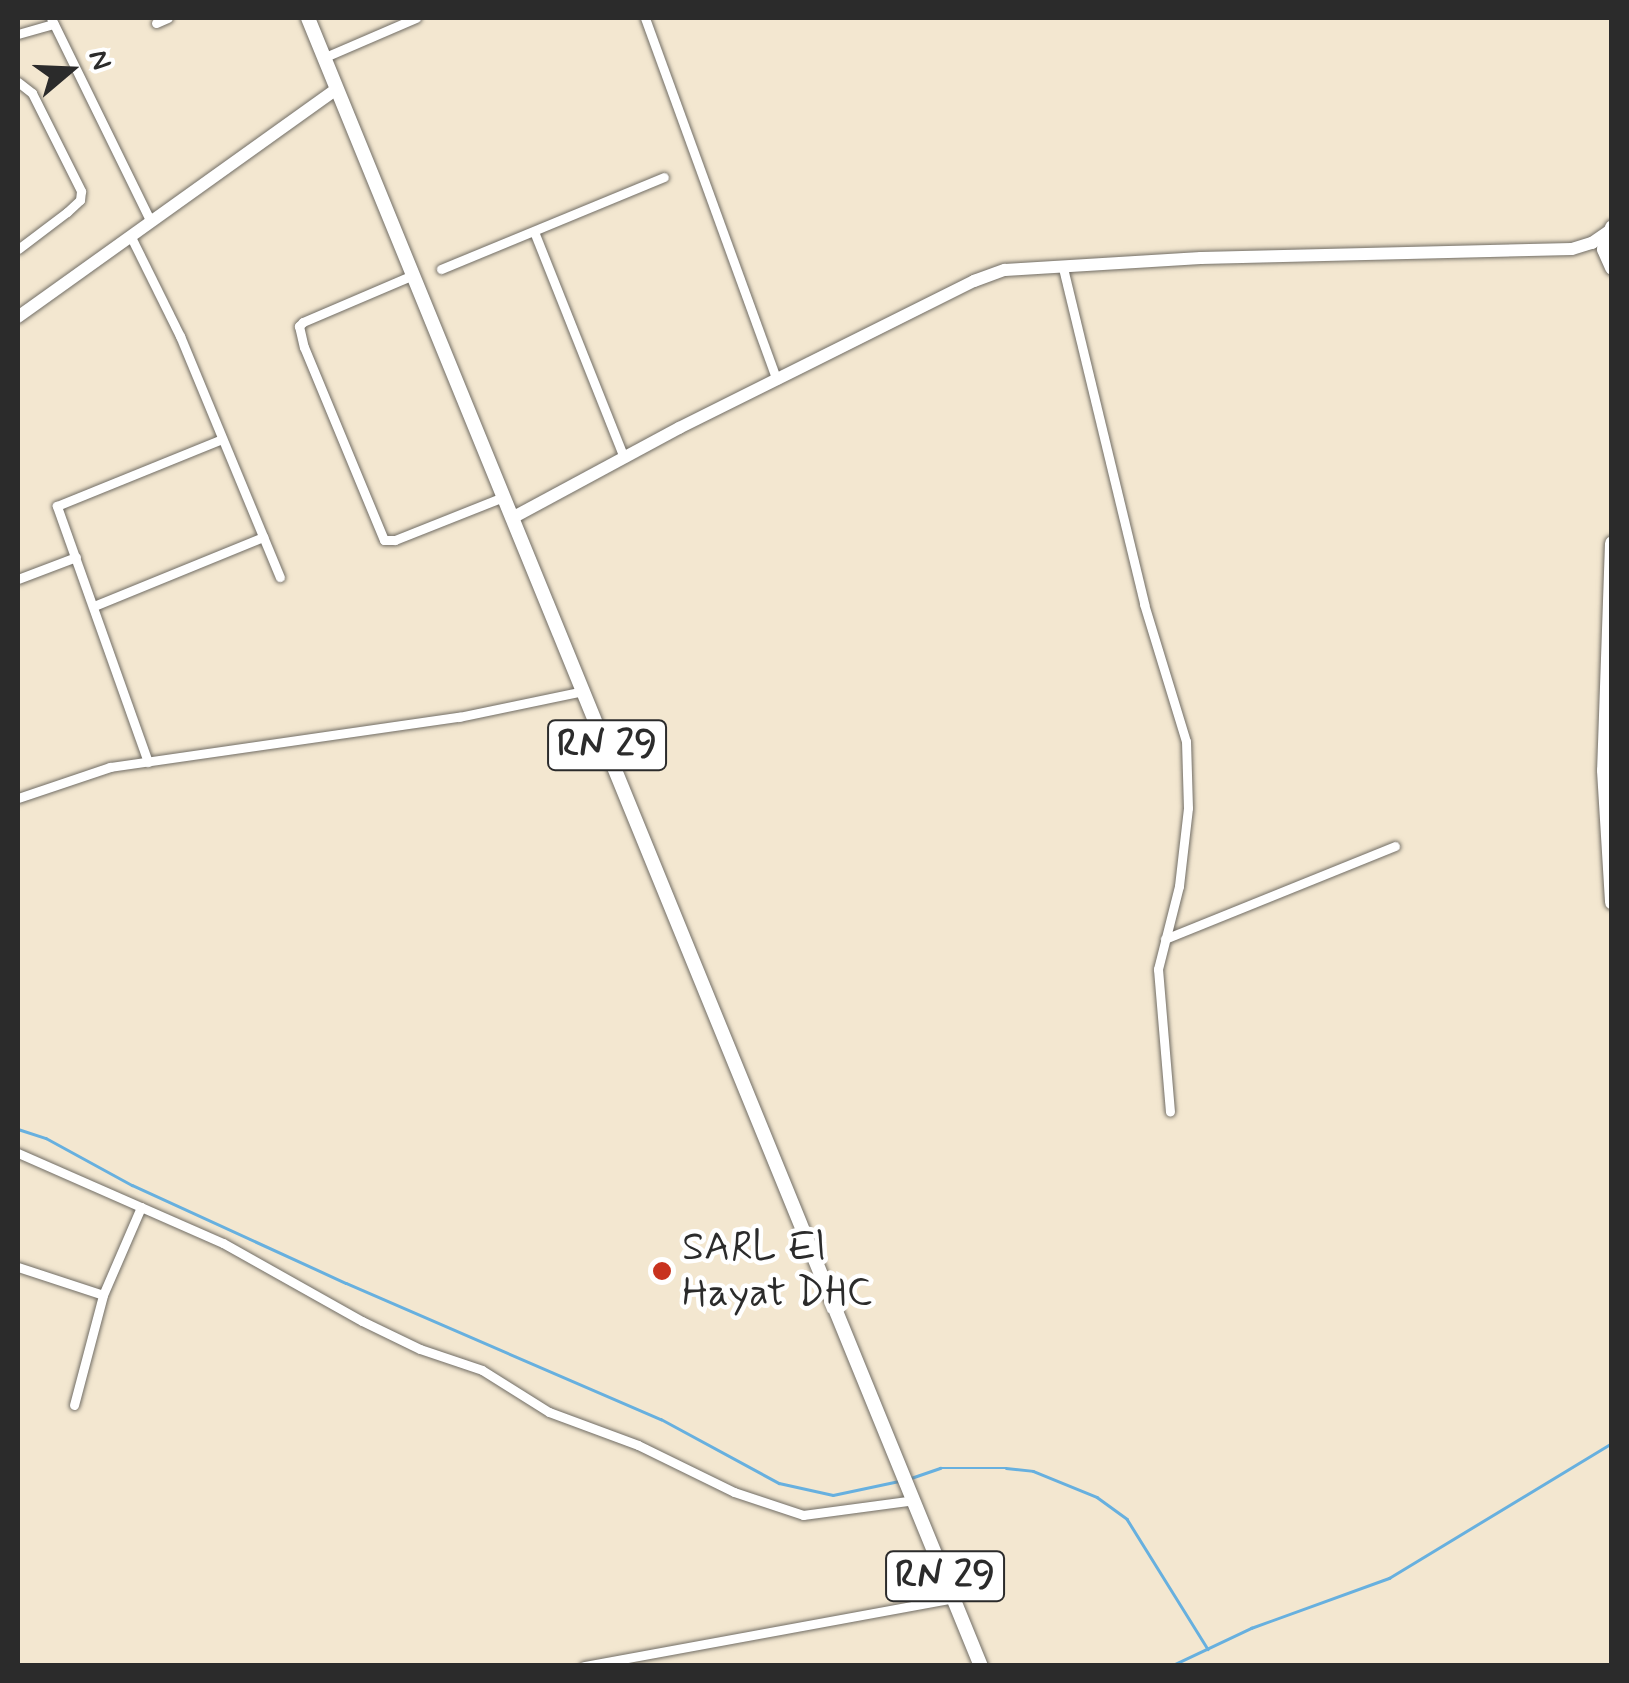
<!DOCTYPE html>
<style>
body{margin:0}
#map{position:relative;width:1629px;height:1683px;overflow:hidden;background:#f3e7d0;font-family:Mynerve,sans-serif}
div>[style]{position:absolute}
.stream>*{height:2.5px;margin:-1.25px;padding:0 1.25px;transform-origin:1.25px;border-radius:1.25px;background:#67b0df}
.roads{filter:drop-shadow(0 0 2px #716d65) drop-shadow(0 0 2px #716d65)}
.street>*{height:9px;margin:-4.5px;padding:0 4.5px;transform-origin:4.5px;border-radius:4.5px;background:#fff}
.secondary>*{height:12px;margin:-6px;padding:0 6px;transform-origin:6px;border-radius:6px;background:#fff}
.primary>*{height:14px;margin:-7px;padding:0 7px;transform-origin:7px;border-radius:7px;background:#fff}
.highway>*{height:15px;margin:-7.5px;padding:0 7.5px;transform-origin:7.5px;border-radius:7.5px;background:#fff}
.dots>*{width:28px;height:28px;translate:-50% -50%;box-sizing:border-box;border:5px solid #fff;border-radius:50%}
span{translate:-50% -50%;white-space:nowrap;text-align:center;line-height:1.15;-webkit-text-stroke:9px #fff;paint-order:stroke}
.shield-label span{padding:2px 8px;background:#fff;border:2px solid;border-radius:8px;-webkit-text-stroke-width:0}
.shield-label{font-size:38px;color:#2b2b2b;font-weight:700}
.poi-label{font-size:40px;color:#2b2b2b}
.left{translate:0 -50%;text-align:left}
.frame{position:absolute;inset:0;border:20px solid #2b2b2b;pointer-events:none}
.north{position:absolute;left:20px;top:20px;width:100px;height:100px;-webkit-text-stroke:8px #fff;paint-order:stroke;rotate:71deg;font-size:28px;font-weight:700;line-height:40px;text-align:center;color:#2b2b2b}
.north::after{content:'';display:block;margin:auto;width:35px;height:45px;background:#2b2b2b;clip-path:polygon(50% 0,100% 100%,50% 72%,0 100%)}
</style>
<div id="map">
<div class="stream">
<div style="left:18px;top:1129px;width:29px;rotate:18deg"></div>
<div style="left:46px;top:1138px;width:98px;rotate:28.7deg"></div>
<div style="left:132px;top:1185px;width:235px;rotate:24.6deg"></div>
<div style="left:346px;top:1283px;width:343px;rotate:23.4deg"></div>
<div style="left:661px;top:1419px;width:134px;rotate:28.5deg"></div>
<div style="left:779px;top:1483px;width:55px;rotate:12.5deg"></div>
<div style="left:833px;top:1495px;width:67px;rotate:-12deg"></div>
<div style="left:911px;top:1478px;width:31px;rotate:-19deg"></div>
<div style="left:940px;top:1468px;width:66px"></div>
<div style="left:1006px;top:1468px;width:27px;rotate:6deg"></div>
<div style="left:1033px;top:1471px;width:69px;rotate:22.1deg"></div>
<div style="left:1097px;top:1497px;width:37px;rotate:36deg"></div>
<div style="left:1127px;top:1519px;width:153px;rotate:58.1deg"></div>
<div style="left:1171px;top:1666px;width:89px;rotate:-25.4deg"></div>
<div style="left:1251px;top:1628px;width:147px;rotate:-19.9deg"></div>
<div style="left:1389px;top:1578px;width:261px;rotate:-31.2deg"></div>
</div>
<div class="roads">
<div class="street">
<div style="left:51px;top:18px;width:225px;rotate:63.9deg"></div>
<div style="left:645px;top:18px;width:385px;rotate:70deg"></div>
<div style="left:156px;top:23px;width:13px;rotate:-23deg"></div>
<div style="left:18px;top:34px;width:37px;rotate:-16deg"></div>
<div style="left:325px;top:57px;width:99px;rotate:-23.2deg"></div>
<div style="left:18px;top:82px;width:18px;rotate:38deg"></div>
<div style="left:32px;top:93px;width:110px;rotate:63.4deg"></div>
<div style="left:81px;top:191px;width:9px;rotate:96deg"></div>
<div style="left:80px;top:200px;width:18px;rotate:137deg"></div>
<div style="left:67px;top:212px;width:61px;rotate:142.9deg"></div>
<div style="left:535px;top:234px;width:241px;rotate:68.3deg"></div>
<div style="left:130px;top:235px;width:113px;rotate:63.7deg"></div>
<div style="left:180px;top:336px;width:261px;rotate:67.5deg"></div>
<div style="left:1063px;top:268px;width:346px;rotate:76.4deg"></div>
<div style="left:1144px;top:604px;width:143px;rotate:73deg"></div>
<div style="left:1186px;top:741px;width:67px;rotate:88.3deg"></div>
<div style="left:1188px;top:808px;width:79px;rotate:96.6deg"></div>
<div style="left:1179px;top:886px;width:86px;rotate:104.2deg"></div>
<div style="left:1158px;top:969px;width:143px;rotate:85.2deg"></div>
<div style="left:441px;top:269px;width:241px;rotate:-22.4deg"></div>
<div style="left:413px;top:275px;width:120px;rotate:156.9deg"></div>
<div style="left:303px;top:322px;width:6px;rotate:135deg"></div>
<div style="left:299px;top:326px;width:22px;rotate:77deg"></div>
<div style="left:304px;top:347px;width:209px;rotate:67.5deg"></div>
<div style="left:384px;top:540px;width:11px"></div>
<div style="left:395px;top:540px;width:116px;rotate:-21.7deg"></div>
<div style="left:18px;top:579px;width:62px;rotate:-20.8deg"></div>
<div style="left:94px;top:606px;width:183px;rotate:-22.2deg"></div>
<div style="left:148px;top:762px;width:272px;rotate:-109.6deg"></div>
<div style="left:57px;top:506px;width:178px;rotate:-22.1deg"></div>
<div style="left:18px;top:798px;width:97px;rotate:-18.6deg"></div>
<div style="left:110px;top:767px;width:353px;rotate:-8.2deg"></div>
<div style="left:459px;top:717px;width:127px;rotate:-11.8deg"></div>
<div style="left:1165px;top:939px;width:248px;rotate:-22deg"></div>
<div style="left:18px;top:1153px;width:224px;rotate:23.7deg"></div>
<div style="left:223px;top:1243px;width:159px;rotate:29.3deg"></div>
<div style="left:362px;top:1321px;width:64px;rotate:25.8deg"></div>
<div style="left:420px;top:1349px;width:65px;rotate:18.7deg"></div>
<div style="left:482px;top:1370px;width:79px;rotate:32.1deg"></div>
<div style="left:549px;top:1412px;width:95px;rotate:20.3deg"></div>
<div style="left:638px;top:1445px;width:107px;rotate:26.1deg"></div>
<div style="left:734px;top:1492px;width:73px;rotate:18.4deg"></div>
<div style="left:803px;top:1515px;width:113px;rotate:-7.6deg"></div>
<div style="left:18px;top:1267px;width:89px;rotate:18.2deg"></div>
<div style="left:74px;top:1405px;width:114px;rotate:-75.2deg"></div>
<div style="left:103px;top:1295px;width:96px;rotate:-66.6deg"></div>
<div style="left:584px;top:1666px;width:376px;rotate:-10.4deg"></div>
</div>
<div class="secondary">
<div style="left:18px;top:317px;width:392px;rotate:-35.6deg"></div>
<div style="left:512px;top:518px;width:190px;rotate:-28.3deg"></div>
<div style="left:679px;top:428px;width:330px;rotate:-26.5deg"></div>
<div style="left:974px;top:281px;width:33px;rotate:-20deg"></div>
<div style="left:1005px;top:270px;width:196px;rotate:-3.5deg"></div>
<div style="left:1201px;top:258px;width:371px;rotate:-1.4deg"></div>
<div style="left:1572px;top:249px;width:21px;rotate:-17deg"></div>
<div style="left:1592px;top:243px;width:19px;rotate:-35deg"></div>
</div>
<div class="primary">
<div style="left:308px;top:18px;width:1780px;rotate:67.79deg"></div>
</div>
<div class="highway">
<div style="left:1612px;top:227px;width:23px;rotate:110deg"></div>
<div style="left:1604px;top:249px;width:20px;rotate:66deg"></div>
<div style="left:1612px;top:543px;width:227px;rotate:92deg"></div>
<div style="left:1604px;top:770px;width:132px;rotate:86.5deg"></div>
</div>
</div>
<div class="dots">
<div style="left:662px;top:1271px;background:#c8321e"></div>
</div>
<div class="shield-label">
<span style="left:607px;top:745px">RN 29</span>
<span style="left:945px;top:1576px">RN 29</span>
</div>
<div class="poi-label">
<span class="left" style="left:682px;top:1271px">SARL El<br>Hayat DHC</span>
</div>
<div class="frame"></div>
<div class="north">N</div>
</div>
